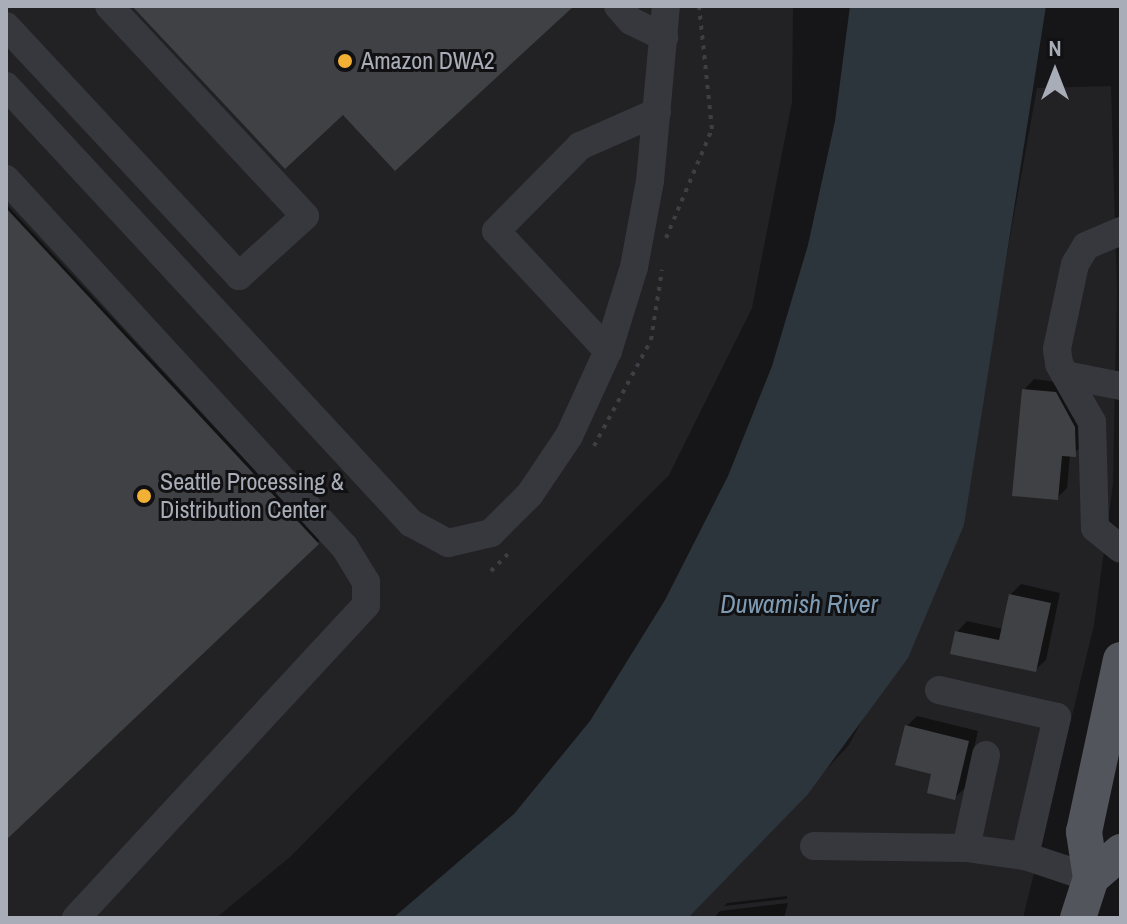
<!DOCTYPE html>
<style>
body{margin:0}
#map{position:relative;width:1127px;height:924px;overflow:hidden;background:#161618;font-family:"Archivo Narrow",sans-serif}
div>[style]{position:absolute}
.built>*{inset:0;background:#222225}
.water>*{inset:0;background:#2c353c}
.shadow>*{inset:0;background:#0007}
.building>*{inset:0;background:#404145}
.path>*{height:4px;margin-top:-2px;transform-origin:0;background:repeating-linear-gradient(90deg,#3d3f44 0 4px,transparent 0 10px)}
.minor>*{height:28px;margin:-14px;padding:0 14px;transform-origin:14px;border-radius:14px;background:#37383d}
.major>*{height:36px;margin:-18px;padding:0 18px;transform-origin:18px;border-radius:18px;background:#53555c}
.dots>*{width:22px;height:22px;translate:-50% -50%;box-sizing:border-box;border:4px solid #111113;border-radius:50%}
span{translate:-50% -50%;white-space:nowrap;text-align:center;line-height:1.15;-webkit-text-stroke:6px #111113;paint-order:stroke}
.poi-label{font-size:24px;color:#a8adb8}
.left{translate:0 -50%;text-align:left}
.water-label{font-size:26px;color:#7f9bb3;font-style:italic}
.frame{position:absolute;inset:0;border:8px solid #a8adb8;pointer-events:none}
.north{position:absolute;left:1015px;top:32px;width:80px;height:80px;-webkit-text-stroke:6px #111113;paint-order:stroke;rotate:0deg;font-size:22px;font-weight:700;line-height:32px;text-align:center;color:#a8adb8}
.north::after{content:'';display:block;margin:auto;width:28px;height:36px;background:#a8adb8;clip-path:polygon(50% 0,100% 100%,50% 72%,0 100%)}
</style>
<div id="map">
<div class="built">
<div style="clip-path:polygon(6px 6px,793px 6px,792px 102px,752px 308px,669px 475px,290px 857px,216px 918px,6px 918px)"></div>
<div style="clip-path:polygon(1111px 86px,1117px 291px,1113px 484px,1094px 625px,1023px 918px,688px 918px,849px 745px,964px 525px,975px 430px,1037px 88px)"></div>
</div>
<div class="water">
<div style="clip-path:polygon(850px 6px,1046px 6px,964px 525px,908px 658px,808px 794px,688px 918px,393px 918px,514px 814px,590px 721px,665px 600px,728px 476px,772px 366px,808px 245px,835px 121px)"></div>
</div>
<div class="shadow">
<div style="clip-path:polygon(6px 204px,320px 540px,6px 838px)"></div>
<div style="clip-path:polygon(1034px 379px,1066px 383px,1085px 445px,1070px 455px,1067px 488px,1057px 498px,1024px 390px)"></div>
<div style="clip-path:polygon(1021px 584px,1060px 593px,1046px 660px,1035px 670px,957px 632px,967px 621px,1003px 629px,1010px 595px)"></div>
<div style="clip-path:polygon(917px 716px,978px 731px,965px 788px,954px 798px,907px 726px)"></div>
<div style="clip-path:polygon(787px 896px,787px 899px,724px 906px,727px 903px)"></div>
<div style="clip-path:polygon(788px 903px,784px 918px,714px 918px,720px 911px)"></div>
</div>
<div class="building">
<div style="clip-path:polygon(132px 6px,574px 6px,395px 171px,343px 115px,285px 169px)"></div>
<div style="clip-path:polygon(6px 208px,319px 544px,6px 840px)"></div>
<div style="clip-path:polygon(1022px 389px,1056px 392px,1075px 427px,1076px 457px,1062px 456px,1058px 500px,1012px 496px)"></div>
<div style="clip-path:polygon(1009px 594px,1051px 603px,1036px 672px,950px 654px,955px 631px,999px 640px)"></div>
<div style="clip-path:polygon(905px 725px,969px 741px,955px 800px,927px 793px,931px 774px,895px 765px)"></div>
</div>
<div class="path">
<div style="left:666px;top:238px;width:118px;rotate:-67.1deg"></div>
<div style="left:712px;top:129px;width:124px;rotate:-96deg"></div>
<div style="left:594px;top:446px;width:120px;rotate:-61.7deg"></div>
<div style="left:651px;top:340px;width:71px;rotate:-81.1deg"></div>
<div style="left:491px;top:571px;width:25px;rotate:-45deg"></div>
</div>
<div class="minor">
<div style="left:618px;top:6px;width:20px;rotate:49deg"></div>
<div style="left:631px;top:21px;width:37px;rotate:26deg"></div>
<div style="left:6px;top:26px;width:342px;rotate:47deg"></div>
<div style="left:239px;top:276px;width:89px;rotate:-42.3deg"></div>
<div style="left:305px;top:216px;width:287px;rotate:-133deg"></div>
<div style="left:6px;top:86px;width:596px;rotate:47.18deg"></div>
<div style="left:411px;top:523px;width:42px;rotate:28.4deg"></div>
<div style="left:448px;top:543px;width:44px;rotate:-13.1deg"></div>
<div style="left:491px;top:533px;width:55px;rotate:-45deg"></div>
<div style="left:530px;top:494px;width:70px;rotate:-56.1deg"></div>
<div style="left:569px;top:436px;width:94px;rotate:-65.4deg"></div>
<div style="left:608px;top:351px;width:88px;rotate:-72.8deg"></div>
<div style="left:634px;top:267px;width:87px;rotate:-79.5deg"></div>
<div style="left:650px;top:181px;width:176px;rotate:-84.8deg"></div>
<div style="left:6px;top:179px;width:499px;rotate:47.4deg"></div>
<div style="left:344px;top:546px;width:42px;rotate:58.6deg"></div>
<div style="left:366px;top:582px;width:23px;rotate:90deg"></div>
<div style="left:366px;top:605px;width:427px;rotate:132.8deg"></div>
<div style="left:1121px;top:231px;width:38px;rotate:157deg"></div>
<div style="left:1086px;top:246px;width:21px;rotate:121deg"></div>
<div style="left:1075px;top:264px;width:87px;rotate:102deg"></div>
<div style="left:1057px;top:349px;width:15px;rotate:82deg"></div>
<div style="left:1059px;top:364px;width:67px;rotate:60.4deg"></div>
<div style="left:1092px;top:422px;width:106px;rotate:88.4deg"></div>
<div style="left:1095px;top:528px;width:33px;rotate:39deg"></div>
<div style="left:608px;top:351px;width:164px;rotate:-133deg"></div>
<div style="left:496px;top:231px;width:120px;rotate:-45.3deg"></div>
<div style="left:580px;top:146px;width:84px;rotate:-23.8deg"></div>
<div style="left:1065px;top:375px;width:57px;rotate:11.1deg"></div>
<div style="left:939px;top:690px;width:121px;rotate:12.9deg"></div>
<div style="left:1057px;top:717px;width:143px;rotate:103deg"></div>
<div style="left:986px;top:755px;width:95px;rotate:102.1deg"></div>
<div style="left:966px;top:848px;width:60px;rotate:7.7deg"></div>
<div style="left:1025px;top:856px;width:70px;rotate:18.4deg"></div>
<div style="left:814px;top:846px;width:152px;rotate:0.8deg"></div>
</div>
<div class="major">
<div style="left:1091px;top:878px;width:40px;rotate:-41deg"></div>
<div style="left:1078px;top:918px;width:42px;rotate:-72deg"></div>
<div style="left:1091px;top:878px;width:47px;rotate:-98.7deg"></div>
<div style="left:1084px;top:832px;width:176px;rotate:-77.9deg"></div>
</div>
<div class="dots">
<div style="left:345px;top:61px;background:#f2b134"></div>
<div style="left:144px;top:496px;background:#f2b134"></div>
</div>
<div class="poi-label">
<span class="left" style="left:361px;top:61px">Amazon DWA2</span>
<span class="left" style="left:160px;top:496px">Seattle Processing &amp;<br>Distribution Center</span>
</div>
<div class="water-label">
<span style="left:799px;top:604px">Duwamish River</span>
</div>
<div class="frame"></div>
<div class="north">N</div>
</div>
